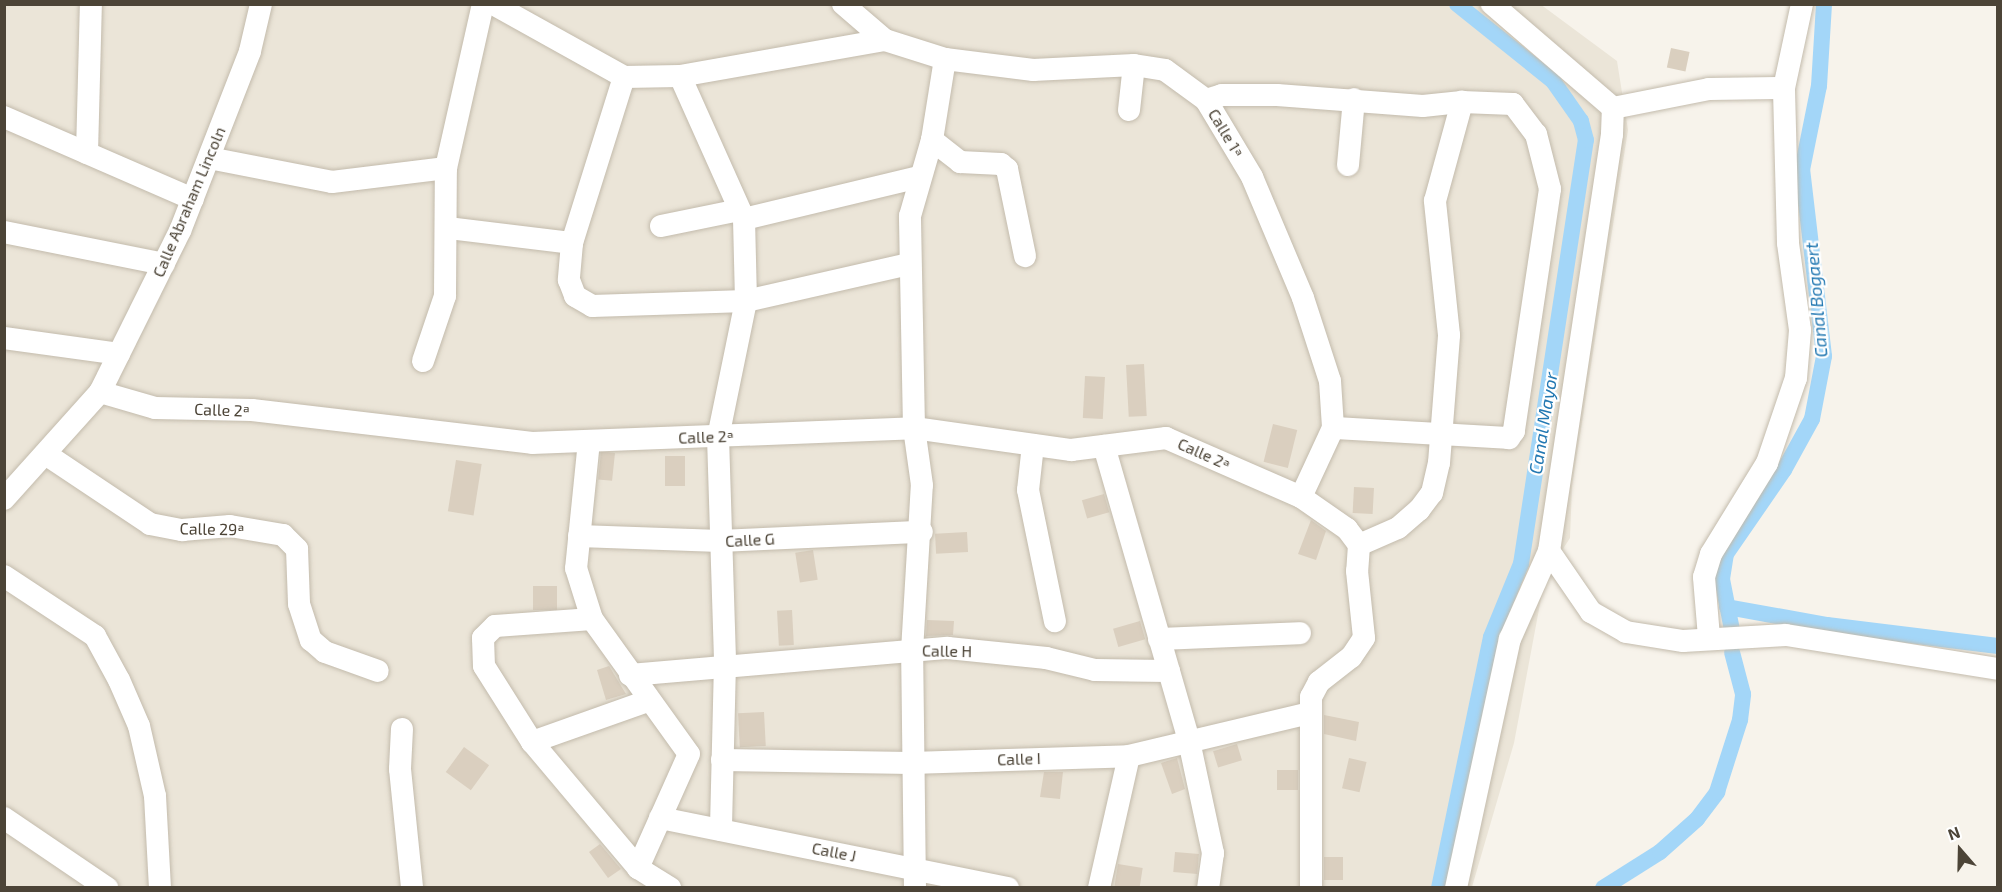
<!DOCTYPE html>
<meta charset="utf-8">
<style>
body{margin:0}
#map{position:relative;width:2002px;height:892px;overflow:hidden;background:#f7f3eb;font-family:"Exo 2",sans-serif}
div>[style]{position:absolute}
.residential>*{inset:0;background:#ebe5d8}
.canal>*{height:16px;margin:-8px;padding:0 8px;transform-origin:8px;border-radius:8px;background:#a3d6f8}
.building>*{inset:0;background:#dacfbf;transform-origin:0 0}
.roads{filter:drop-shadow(0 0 2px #c3bbac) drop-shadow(0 0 2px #c3bbac)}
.minor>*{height:22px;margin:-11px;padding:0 11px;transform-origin:11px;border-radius:11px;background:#fff}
span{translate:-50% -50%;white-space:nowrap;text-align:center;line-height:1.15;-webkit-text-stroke:4.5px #fff;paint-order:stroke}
.street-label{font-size:16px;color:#4c4437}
.water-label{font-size:18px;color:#2278b2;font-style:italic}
.frame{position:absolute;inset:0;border:6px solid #4c4437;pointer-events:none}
.north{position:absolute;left:1930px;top:820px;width:60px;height:60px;-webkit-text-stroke:4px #fff;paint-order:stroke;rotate:340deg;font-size:16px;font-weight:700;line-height:24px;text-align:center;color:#4c4437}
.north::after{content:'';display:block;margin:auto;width:21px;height:27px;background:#4c4437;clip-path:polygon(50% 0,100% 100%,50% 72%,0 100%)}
</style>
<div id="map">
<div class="residential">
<div style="clip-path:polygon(1540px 4px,1617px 61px,1628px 130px,1572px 486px,1570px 538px,1545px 577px,1514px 743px,1472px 887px,5px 888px,5px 5px)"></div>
</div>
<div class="canal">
<div style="left:1727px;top:607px;width:102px;rotate:10.2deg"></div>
<div style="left:1827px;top:625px;width:172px;rotate:7deg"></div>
<div style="left:1732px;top:630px;width:52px;rotate:-101.1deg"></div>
<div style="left:1722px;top:579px;width:25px;rotate:-81deg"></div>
<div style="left:1726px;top:554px;width:102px;rotate:-55.4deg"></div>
<div style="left:1784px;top:470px;width:58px;rotate:-61.2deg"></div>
<div style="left:1812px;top:419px;width:64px;rotate:-79.2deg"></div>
<div style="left:1824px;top:356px;width:187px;rotate:-96.7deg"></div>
<div style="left:1802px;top:170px;width:86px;rotate:-78.6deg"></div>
<div style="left:1819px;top:86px;width:82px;rotate:-86.5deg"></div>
<div style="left:1439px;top:888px;width:256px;rotate:-78.3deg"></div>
<div style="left:1491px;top:637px;width:79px;rotate:-67.7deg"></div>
<div style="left:1521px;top:564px;width:429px;rotate:-81.3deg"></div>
<div style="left:1586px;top:140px;width:20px;rotate:-105deg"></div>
<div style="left:1581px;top:121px;width:49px;rotate:-125deg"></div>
<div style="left:1553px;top:81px;width:123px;rotate:-141.3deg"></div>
<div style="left:1603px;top:888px;width:67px;rotate:-32.3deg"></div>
<div style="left:1660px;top:852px;width:50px;rotate:-41.7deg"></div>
<div style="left:1697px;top:819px;width:34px;rotate:-53deg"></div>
<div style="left:1717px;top:792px;width:76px;rotate:-72.3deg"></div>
<div style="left:1740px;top:720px;width:26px;rotate:-83deg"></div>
<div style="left:1743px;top:694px;width:43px;rotate:-104.7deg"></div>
</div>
<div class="building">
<div style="left:1671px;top:48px;width:19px;height:20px;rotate:12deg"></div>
<div style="left:1144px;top:364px;width:52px;height:18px;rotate:87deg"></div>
<div style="left:1085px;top:376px;width:20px;height:42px;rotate:3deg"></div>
<div style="left:1273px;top:424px;width:25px;height:39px;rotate:14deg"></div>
<div style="left:615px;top:453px;width:28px;height:14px;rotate:96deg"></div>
<div style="left:665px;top:456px;width:20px;height:30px"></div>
<div style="left:456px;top:460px;width:26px;height:52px;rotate:9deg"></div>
<div style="left:1354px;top:487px;width:20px;height:26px;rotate:3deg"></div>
<div style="left:1104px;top:494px;width:19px;height:23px;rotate:74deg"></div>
<div style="clip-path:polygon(1311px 520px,1326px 531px,1316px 560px,1298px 554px)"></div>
<div style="left:967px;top:532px;width:20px;height:32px;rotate:87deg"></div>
<div style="left:813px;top:550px;width:30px;height:18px;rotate:81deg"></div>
<div style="left:533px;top:586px;width:24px;height:24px"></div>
<div style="left:792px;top:610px;width:35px;height:15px;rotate:87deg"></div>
<div style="clip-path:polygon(927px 620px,954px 621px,953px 635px,926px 636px)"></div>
<div style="left:1140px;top:621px;width:19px;height:28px;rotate:74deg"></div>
<div style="clip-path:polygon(609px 666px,626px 694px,606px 700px,597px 670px)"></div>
<div style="left:764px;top:712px;width:34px;height:26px;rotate:87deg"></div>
<div style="clip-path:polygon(1324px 715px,1359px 722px,1356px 741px,1324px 734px)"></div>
<div style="left:1237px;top:744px;width:17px;height:25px;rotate:73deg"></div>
<div style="left:464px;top:747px;width:31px;height:31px;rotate:36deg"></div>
<div style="clip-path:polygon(1177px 758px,1185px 789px,1172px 794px,1161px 763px)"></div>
<div style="left:1349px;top:758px;width:18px;height:31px;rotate:13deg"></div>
<div style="left:1298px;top:770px;width:20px;height:21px;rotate:90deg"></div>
<div style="clip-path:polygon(1044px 772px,1063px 772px,1060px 799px,1040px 797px)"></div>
<div style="clip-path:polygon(600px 844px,621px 869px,608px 878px,589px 852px)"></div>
<div style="left:1175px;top:852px;width:24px;height:20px;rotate:5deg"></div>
<div style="left:1324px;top:857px;width:19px;height:23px"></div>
<div style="left:1118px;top:864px;width:25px;height:22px;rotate:9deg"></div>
</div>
<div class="roads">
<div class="minor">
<div style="left:493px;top:4px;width:150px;rotate:29.1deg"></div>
<div style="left:624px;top:77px;width:56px;rotate:-1deg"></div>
<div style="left:680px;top:76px;width:208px;rotate:-10deg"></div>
<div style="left:843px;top:4px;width:55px;rotate:40.6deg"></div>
<div style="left:885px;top:40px;width:63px;rotate:17.6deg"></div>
<div style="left:945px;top:59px;width:89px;rotate:7.1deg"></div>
<div style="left:1033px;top:70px;width:101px;rotate:-2.8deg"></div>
<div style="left:1134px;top:65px;width:31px;rotate:9deg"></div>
<div style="left:1165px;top:70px;width:51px;rotate:36.2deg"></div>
<div style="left:1206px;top:100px;width:90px;rotate:59.1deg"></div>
<div style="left:1252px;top:177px;width:131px;rotate:67.1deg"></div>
<div style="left:1303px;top:298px;width:87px;rotate:72deg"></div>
<div style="left:1330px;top:381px;width:47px;rotate:86.3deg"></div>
<div style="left:1333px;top:428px;width:76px;rotate:114.9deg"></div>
<div style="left:680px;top:76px;width:157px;rotate:65.9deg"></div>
<div style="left:744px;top:219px;width:82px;rotate:88.6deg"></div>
<div style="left:746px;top:301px;width:139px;rotate:101.6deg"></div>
<div style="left:718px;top:437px;width:226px;rotate:88.2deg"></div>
<div style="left:725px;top:663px;width:167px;rotate:91.4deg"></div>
<div style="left:624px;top:77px;width:174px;rotate:107.4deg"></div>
<div style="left:572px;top:243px;width:37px;rotate:95deg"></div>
<div style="left:569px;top:280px;width:17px;rotate:69deg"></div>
<div style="left:575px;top:296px;width:20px;rotate:30deg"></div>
<div style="left:592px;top:306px;width:154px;rotate:-1.9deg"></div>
<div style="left:746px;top:301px;width:167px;rotate:-12.8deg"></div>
<div style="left:1206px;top:100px;width:17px;rotate:-17deg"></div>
<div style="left:1222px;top:95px;width:55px"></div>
<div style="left:1277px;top:95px;width:146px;rotate:4.3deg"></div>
<div style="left:1423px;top:106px;width:39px;rotate:-6deg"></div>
<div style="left:1462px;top:102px;width:51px;rotate:2.2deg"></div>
<div style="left:1513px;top:104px;width:38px;rotate:53deg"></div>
<div style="left:1536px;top:134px;width:57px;rotate:75.7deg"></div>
<div style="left:1550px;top:189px;width:245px;rotate:98.5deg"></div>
<div style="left:1514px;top:431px;width:9px;rotate:126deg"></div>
<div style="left:1509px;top:438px;width:176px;rotate:-176.7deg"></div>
<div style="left:1613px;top:108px;width:98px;rotate:-11.2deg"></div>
<div style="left:1709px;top:89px;width:75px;rotate:-0.8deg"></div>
<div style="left:1129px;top:110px;width:45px;rotate:-83.7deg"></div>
<div style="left:4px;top:117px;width:206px;rotate:23.5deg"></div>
<div style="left:932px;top:140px;width:36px;rotate:38deg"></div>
<div style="left:960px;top:162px;width:41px;rotate:2.8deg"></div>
<div style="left:1001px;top:164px;width:8px;rotate:40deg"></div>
<div style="left:1007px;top:169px;width:89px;rotate:78.3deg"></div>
<div style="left:87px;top:153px;width:149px;rotate:-88.5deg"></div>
<div style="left:209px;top:158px;width:125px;rotate:11deg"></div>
<div style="left:332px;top:182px;width:115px;rotate:-7deg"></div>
<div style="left:1348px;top:165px;width:66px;rotate:-84.8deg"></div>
<div style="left:744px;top:219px;width:180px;rotate:-13.5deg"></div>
<div style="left:661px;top:226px;width:80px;rotate:-11.6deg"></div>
<div style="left:448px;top:228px;width:125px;rotate:6.9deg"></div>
<div style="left:4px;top:232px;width:163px;rotate:11.3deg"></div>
<div style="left:4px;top:338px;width:116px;rotate:7.9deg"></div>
<div style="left:423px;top:361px;width:69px;rotate:-71.3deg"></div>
<div style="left:445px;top:296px;width:128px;rotate:-89.6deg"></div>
<div style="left:446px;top:168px;width:168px;rotate:-77.3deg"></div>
<div style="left:100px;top:392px;width:57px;rotate:16.2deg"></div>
<div style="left:155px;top:408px;width:97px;rotate:1.2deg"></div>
<div style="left:252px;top:410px;width:282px;rotate:6.7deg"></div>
<div style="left:532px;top:443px;width:382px;rotate:-2.2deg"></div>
<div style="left:914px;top:428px;width:159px;rotate:8deg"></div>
<div style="left:1071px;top:450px;width:96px;rotate:-7.2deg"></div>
<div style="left:1166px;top:438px;width:147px;rotate:23.6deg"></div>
<div style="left:1301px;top:497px;width:56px;rotate:34.8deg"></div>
<div style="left:1347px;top:529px;width:20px;rotate:53deg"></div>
<div style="left:1359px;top:545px;width:26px;rotate:94deg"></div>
<div style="left:1357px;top:571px;width:67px;rotate:84deg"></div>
<div style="left:1364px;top:638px;width:23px;rotate:124deg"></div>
<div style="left:1351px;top:657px;width:41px;rotate:142deg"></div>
<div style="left:1319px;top:682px;width:17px;rotate:118deg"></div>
<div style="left:1311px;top:697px;width:191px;rotate:90deg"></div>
<div style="left:589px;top:441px;width:128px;rotate:95.8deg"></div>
<div style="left:576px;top:568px;width:53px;rotate:72.6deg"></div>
<div style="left:592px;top:619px;width:166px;rotate:54.3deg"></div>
<div style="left:689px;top:754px;width:125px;rotate:114.1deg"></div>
<div style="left:1033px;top:445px;width:45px;rotate:96.3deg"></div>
<div style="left:1028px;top:490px;width:134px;rotate:78.4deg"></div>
<div style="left:1104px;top:446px;width:307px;rotate:73.9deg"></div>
<div style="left:1189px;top:741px;width:115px;rotate:77.9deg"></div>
<div style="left:1213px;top:853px;width:35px;rotate:98deg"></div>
<div style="left:47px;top:455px;width:124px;rotate:33.8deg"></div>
<div style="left:150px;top:524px;width:33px;rotate:11deg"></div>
<div style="left:182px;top:530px;width:48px;rotate:-4.8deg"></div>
<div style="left:230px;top:526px;width:54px;rotate:9.6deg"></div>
<div style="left:283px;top:535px;width:20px;rotate:45deg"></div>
<div style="left:297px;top:549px;width:55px;rotate:87.9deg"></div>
<div style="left:299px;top:604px;width:38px;rotate:72deg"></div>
<div style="left:311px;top:640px;width:18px;rotate:41deg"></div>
<div style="left:325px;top:652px;width:56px;rotate:19.7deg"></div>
<div style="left:4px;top:499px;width:144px;rotate:-48.1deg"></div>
<div style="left:100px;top:392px;width:180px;rotate:-63.6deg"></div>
<div style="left:180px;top:231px;width:193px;rotate:-68.7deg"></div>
<div style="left:250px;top:51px;width:48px;rotate:-76.8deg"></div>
<div style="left:579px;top:536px;width:141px;rotate:2deg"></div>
<div style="left:720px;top:541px;width:202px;rotate:-2.6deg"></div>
<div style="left:1359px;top:545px;width:43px;rotate:-23.6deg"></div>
<div style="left:1398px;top:528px;width:28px;rotate:-41deg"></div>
<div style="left:1419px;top:510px;width:21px;rotate:-53deg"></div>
<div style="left:1432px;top:493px;width:31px;rotate:-77deg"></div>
<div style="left:1439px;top:463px;width:128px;rotate:-85.5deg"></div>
<div style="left:1449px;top:335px;width:135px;rotate:-96deg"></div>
<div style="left:1435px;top:201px;width:103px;rotate:-74.7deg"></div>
<div style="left:1549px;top:551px;width:74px;rotate:55.5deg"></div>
<div style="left:1591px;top:612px;width:40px;rotate:29.7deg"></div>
<div style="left:1626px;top:632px;width:58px;rotate:9deg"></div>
<div style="left:1683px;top:641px;width:103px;rotate:-3.3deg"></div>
<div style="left:1786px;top:635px;width:215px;rotate:9.1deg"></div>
<div style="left:4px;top:576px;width:109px;rotate:33.4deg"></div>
<div style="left:95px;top:636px;width:50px;rotate:61.4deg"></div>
<div style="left:119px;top:680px;width:50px;rotate:66.5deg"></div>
<div style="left:139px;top:726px;width:72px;rotate:77.1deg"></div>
<div style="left:155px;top:796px;width:92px;rotate:86.9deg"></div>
<div style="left:592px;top:619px;width:97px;rotate:175.9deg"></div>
<div style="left:495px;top:626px;width:17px;rotate:135deg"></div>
<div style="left:483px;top:638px;width:28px;rotate:88deg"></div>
<div style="left:484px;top:666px;width:90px;rotate:57.7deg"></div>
<div style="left:532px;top:742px;width:165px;rotate:49.9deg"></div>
<div style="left:638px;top:868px;width:38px;rotate:32deg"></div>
<div style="left:1709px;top:637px;width:60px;rotate:-94.8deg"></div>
<div style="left:1704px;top:577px;width:24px;rotate:-73deg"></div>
<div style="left:1711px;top:554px;width:107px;rotate:-58.4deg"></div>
<div style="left:1767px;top:463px;width:90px;rotate:-71.2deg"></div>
<div style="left:1796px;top:378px;width:48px;rotate:-85.2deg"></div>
<div style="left:1800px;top:330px;width:88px;rotate:-97.9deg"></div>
<div style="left:1788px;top:243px;width:155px;rotate:-91.5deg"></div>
<div style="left:1784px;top:88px;width:86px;rotate:-77.9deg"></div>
<div style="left:1159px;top:639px;width:141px;rotate:-2.4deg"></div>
<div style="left:630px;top:675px;width:319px;rotate:-4.9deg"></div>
<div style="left:948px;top:648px;width:99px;rotate:5.8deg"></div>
<div style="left:1046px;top:658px;width:50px;rotate:13.8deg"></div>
<div style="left:1095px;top:670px;width:74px;rotate:0.8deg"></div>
<div style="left:402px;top:729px;width:40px;rotate:92.9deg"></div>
<div style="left:400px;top:769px;width:120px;rotate:84.2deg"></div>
<div style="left:532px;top:742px;width:123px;rotate:-19.5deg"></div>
<div style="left:722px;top:760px;width:189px;rotate:0.9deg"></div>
<div style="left:911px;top:763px;width:218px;rotate:-1.8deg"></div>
<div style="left:1129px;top:756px;width:186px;rotate:-13.4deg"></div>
<div style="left:4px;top:818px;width:125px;rotate:34.2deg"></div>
<div style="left:660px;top:818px;width:355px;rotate:11.4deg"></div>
<div style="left:915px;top:888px;width:237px;rotate:-90.7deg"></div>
<div style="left:912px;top:651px;width:166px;rotate:-86.6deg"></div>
<div style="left:922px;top:485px;width:58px;rotate:-98deg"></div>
<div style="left:914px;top:428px;width:212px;rotate:-91.1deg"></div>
<div style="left:910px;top:216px;width:79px;rotate:-73.9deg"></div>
<div style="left:932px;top:140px;width:82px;rotate:-80.9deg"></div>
<div style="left:1099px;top:888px;width:135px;rotate:-77.2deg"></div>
<div style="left:1456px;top:888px;width:255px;rotate:-77.8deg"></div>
<div style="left:1510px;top:639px;width:96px;rotate:-66.1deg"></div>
<div style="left:1549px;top:551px;width:422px;rotate:-81.4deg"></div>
<div style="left:1612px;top:134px;width:26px;rotate:-88deg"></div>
<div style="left:1613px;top:108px;width:160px;rotate:-139.3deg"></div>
</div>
</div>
<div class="street-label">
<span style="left:1226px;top:133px;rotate:59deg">Calle 1ª</span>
<span style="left:189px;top:202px;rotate:-67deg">Calle Abraham Lincoln</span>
<span style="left:222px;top:410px;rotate:2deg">Calle 2ª</span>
<span style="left:706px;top:437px;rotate:-2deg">Calle 2ª</span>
<span style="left:1204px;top:454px;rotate:24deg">Calle 2ª</span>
<span style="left:212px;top:529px;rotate:1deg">Calle 29ª</span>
<span style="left:750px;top:540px;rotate:-3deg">Calle G</span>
<span style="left:947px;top:651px;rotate:1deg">Calle H</span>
<span style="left:1019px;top:759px;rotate:-2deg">Calle I</span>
<span style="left:834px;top:852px;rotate:11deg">Calle J</span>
</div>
<div class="water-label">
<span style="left:1816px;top:300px;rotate:-95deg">Canal Bogaert</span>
<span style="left:1543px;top:423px;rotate:-81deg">Canal Mayor</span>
</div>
<div class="frame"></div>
<div class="north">N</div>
</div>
